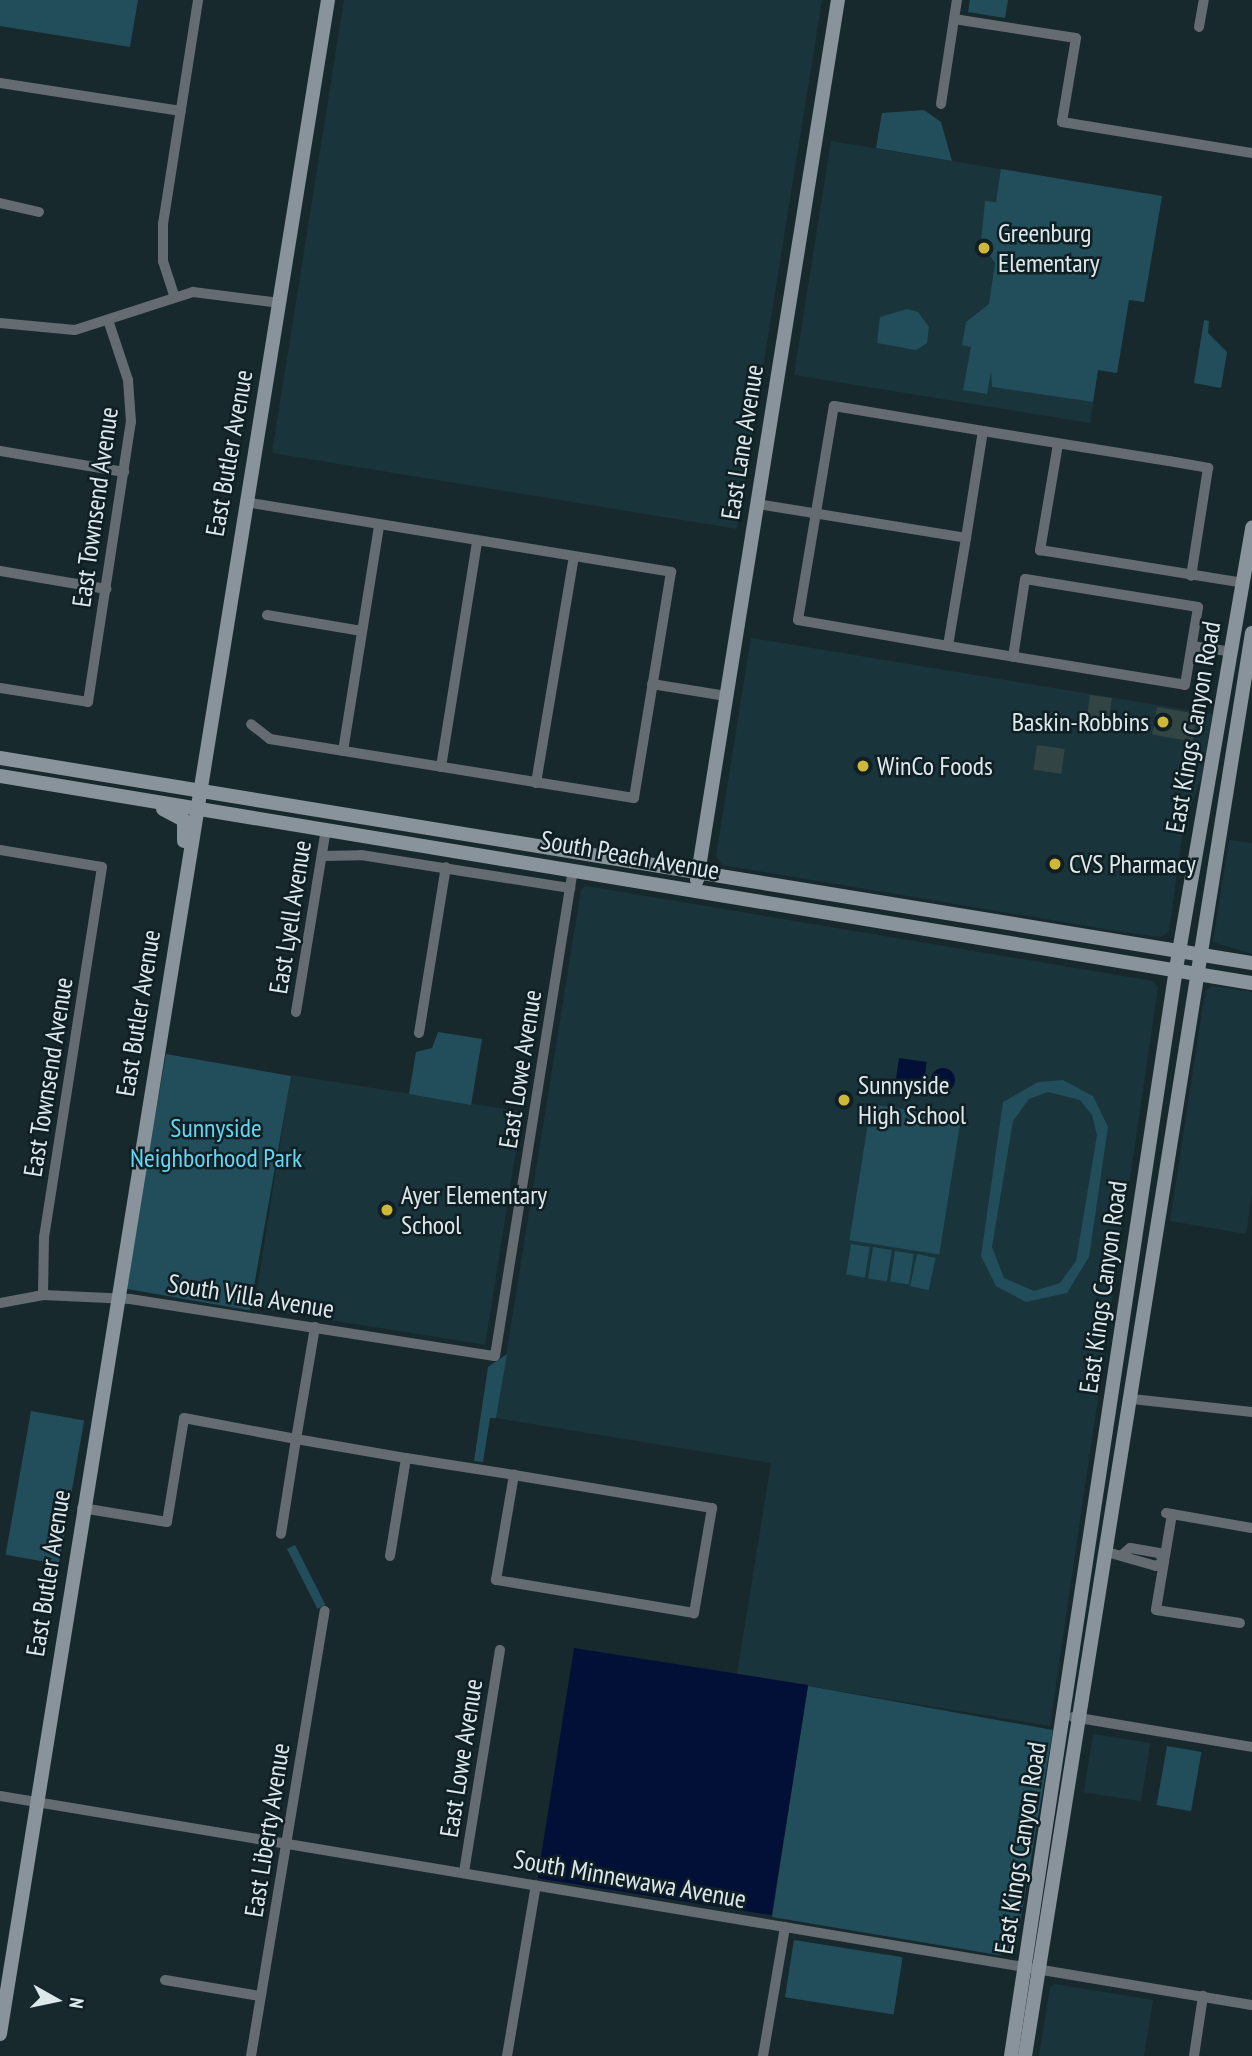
<!DOCTYPE html>
<style>
body{margin:0}
#map{position:relative;width:1252px;height:2056px;overflow:hidden;background:#18292e;font-family:"PT Sans Narrow",sans-serif}
div>[style]{position:absolute}
.built>*{inset:0;background:#1a343b;transform-origin:0 0}
.green>*{inset:0;background:#214e5a;transform-origin:0 0}
.water>*{inset:0;background:#021038;transform-origin:0 0}
.round{border-radius:50%}
.building>*{inset:0;background:#324544;transform-origin:0 0}
.street>*{height:10px;margin:-5px;padding:0 5px;transform-origin:5px;border-radius:5px;background:#656c71}
.secondary>*{height:14px;margin:-7px;padding:0 7px;transform-origin:7px;border-radius:7px;background:#89939b}
.dots>*{width:19px;height:19px;translate:-50% -50%;box-sizing:border-box;border:4px solid #0f1f24;border-radius:50%}
span{translate:-50% -50%;white-space:nowrap;text-align:center;line-height:1.15;-webkit-text-stroke:5px #0f1f24;paint-order:stroke}
.poi-label{font-size:26px;color:#dde8eb}
.left{translate:0 -50%;text-align:left}
.right{translate:-100% -50%;text-align:right}
.street-label{font-size:26px;color:#dde8eb}
.park-label{font-size:26px;color:#63d7f4}
.north{position:absolute;left:21px;top:1965px;width:70px;height:70px;-webkit-text-stroke:5px #0f1f24;paint-order:stroke;rotate:99deg;font-size:19px;font-weight:700;line-height:28px;text-align:center;color:#dde8eb}
.north::after{content:'';display:block;margin:auto;width:24px;height:32px;background:#dde8eb;clip-path:polygon(50% 0,100% 100%,50% 72%,0 100%)}
</style>
<div id="map">
<div class="built">
<div style="clip-path:polygon(344px 0,822px 0,737px 529px,272px 453px)"></div>
<div style="clip-path:polygon(831px 141px,1162px 196px,1144px 302px,1129px 300px,1117px 373px,1098px 370px,1090px 423px,794px 375px)"></div>
<div style="clip-path:polygon(751px 638px,1212px 714px,1202px 776px,1184px 823px,1169px 931px,1161px 937px,1123px 932px,722px 865px,716px 856px)"></div>
<div style="clip-path:polygon(1229px 840px,1252px 843px,1252px 954px,1213px 942px)"></div>
<div style="clip-path:polygon(586px 886px,1153px 981px,1158px 987px,1050px 1726px,737px 1674px,771px 1463px,496px 1418px,581px 890px)"></div>
<div style="clip-path:polygon(1212px 986px,1252px 992px,1252px 1195px,1246px 1234px,1170px 1221px,1205px 991px)"></div>
<div style="left:291px;top:1075px;width:234px;height:236px;rotate:9deg"></div>
<div style="left:1093px;top:1734px;width:58px;height:59px;rotate:9deg"></div>
<div style="clip-path:polygon(1055px 1984px,1153px 2000px,1144px 2056px,1039px 2056px,1050px 1987px)"></div>
</div>
<div class="green">
<div style="clip-path:polygon(0 0,138px 0,130px 47px,0 26px)"></div>
<div style="clip-path:polygon(970px 0,1008px 0,1005px 18px,968px 12px)"></div>
<div style="clip-path:polygon(924px 110px,941px 122px,952px 161px,876px 148px,882px 113px)"></div>
<div style="clip-path:polygon(1001px 169px,1162px 196px,1144px 302px,1129px 300px,1117px 373px,1098px 370px,1093px 402px,992px 387px,991px 371px,987px 394px,963px 390px,971px 347px,962px 345px,966px 322px,989px 304px,995px 263px,981px 243px,985px 201px,996px 202px)"></div>
<div style="clip-path:polygon(907px 309px,918px 312px,929px 327px,927px 343px,916px 350px,877px 343px,880px 317px)"></div>
<div style="clip-path:polygon(1204px 320px,1209px 321px,1208px 333px,1227px 352px,1221px 388px,1194px 383px)"></div>
<div style="clip-path:polygon(438px 1032px,482px 1039px,471px 1105px,409px 1094px,416px 1052px,432px 1048px)"></div>
<div style="left:166px;top:1054px;width:127px;height:238px;rotate:10deg"></div>
<div style="clip-path:polygon(evenodd,1063px 1080px,1093px 1096px,1108px 1127px,1089px 1257px,1067px 1293px,1026px 1302px,996px 1286px,981px 1256px,1003px 1102px,1038px 1082px,1063px 1080px,1048px 1092px,1080px 1100px,1092px 1115px,1097px 1135px,1076px 1261px,1060px 1283px,1034px 1291px,1004px 1278px,992px 1247px,1013px 1121px,1029px 1099px,1048px 1092px)"></div>
<div style="left:871px;top:1104px;width:91px;height:138px;rotate:9deg"></div>
<div style="left:851px;top:1244px;width:19px;height:31px;rotate:9deg"></div>
<div style="left:873px;top:1247px;width:19px;height:32px;rotate:9deg"></div>
<div style="left:895px;top:1251px;width:19px;height:31px;rotate:9deg"></div>
<div style="left:917px;top:1254px;width:19px;height:33px;rotate:12deg"></div>
<div style="clip-path:polygon(507px 1354px,496px 1418px,490px 1418px,483px 1462px,474px 1461px,488px 1367px)"></div>
<div style="left:31px;top:1411px;width:54px;height:146px;rotate:10deg"></div>
<div style="left:295px;top:1545px;width:67px;height:9px;rotate:63deg"></div>
<div style="clip-path:polygon(808px 1686px,1053px 1730px,1015px 1953px,998px 1955px,772px 1917px)"></div>
<div style="left:1167px;top:1746px;width:35px;height:60px;rotate:10deg"></div>
<div style="left:794px;top:1940px;width:110px;height:58px;rotate:9deg"></div>
</div>
<div class="water">
<div style="left:899px;top:1058px;width:28px;height:34px;rotate:8deg"></div>
<div class="round" style="left:931px;top:1068px;width:24px;height:24px"></div>
<div style="left:574px;top:1648px;width:237px;height:233px;rotate:9deg"></div>
</div>
<div class="building">
<div style="left:1090px;top:695px;width:22px;height:28px;rotate:8deg"></div>
<div style="left:1157px;top:707px;width:41px;height:28px;rotate:10deg"></div>
<div style="left:1037px;top:745px;width:28px;height:25px;rotate:8deg"></div>
</div>
<div class="street">
<div style="left:954px;top:19px;width:123px;rotate:8.9deg"></div>
<div style="left:1076px;top:38px;width:85px;rotate:99.5deg"></div>
<div style="left:1062px;top:122px;width:193px;rotate:9.3deg"></div>
<div style="left:1199px;top:27px;width:27px;rotate:-80deg"></div>
<div style="left:0;top:83px;width:183px;rotate:8.8deg"></div>
<div style="left:941px;top:104px;width:105px;rotate:-81.3deg"></div>
<div style="left:0;top:203px;width:40px;rotate:13deg"></div>
<div style="left:174px;top:295px;width:36px;rotate:-108deg"></div>
<div style="left:163px;top:261px;width:37px;rotate:-90deg"></div>
<div style="left:163px;top:224px;width:227px;rotate:-81.1deg"></div>
<div style="left:0;top:323px;width:75px;rotate:5.3deg"></div>
<div style="left:75px;top:330px;width:124px;rotate:-17.9deg"></div>
<div style="left:193px;top:292px;width:88px;rotate:7.2deg"></div>
<div style="left:1058px;top:444px;width:108px;rotate:99.6deg"></div>
<div style="left:1040px;top:550px;width:206px;rotate:9.2deg"></div>
<div style="left:0;top:451px;width:126px;rotate:9.6deg"></div>
<div style="left:245px;top:502px;width:432px;rotate:9.3deg"></div>
<div style="left:671px;top:572px;width:229px;rotate:99.3deg"></div>
<div style="left:634px;top:798px;width:369px;rotate:-170.8deg"></div>
<div style="left:270px;top:739px;width:24px;rotate:-142deg"></div>
<div style="left:757px;top:504px;width:212px;rotate:9.2deg"></div>
<div style="left:966px;top:538px;width:109px;rotate:99.5deg"></div>
<div style="left:948px;top:646px;width:240px;rotate:9.3deg"></div>
<div style="left:1185px;top:685px;width:79px;rotate:-80.5deg"></div>
<div style="left:1198px;top:607px;width:175px;rotate:-170.8deg"></div>
<div style="left:1025px;top:579px;width:79px;rotate:98.7deg"></div>
<div style="left:966px;top:538px;width:108px;rotate:-81deg"></div>
<div style="left:983px;top:431px;width:188px;rotate:9.2deg"></div>
<div style="left:1169px;top:461px;width:40px;rotate:10deg"></div>
<div style="left:1208px;top:468px;width:109px;rotate:98.9deg"></div>
<div style="left:0;top:571px;width:108px;rotate:9.6deg"></div>
<div style="left:267px;top:615px;width:96px;rotate:9.6deg"></div>
<div style="left:948px;top:646px;width:152px;rotate:-170.2deg"></div>
<div style="left:798px;top:620px;width:217px;rotate:-80.5deg"></div>
<div style="left:834px;top:406px;width:151px;rotate:9.5deg"></div>
<div style="left:1192px;top:646px;width:41px;rotate:8.3deg"></div>
<div style="left:652px;top:684px;width:75px;rotate:9.2deg"></div>
<div style="left:0;top:688px;width:89px;rotate:9deg"></div>
<div style="left:88px;top:702px;width:283px;rotate:-81.3deg"></div>
<div style="left:131px;top:422px;width:42px;rotate:-94.1deg"></div>
<div style="left:128px;top:380px;width:63px;rotate:-108.4deg"></div>
<div style="left:343px;top:751px;width:229px;rotate:-80.9deg"></div>
<div style="left:441px;top:767px;width:229px;rotate:-80.9deg"></div>
<div style="left:536px;top:783px;width:229px;rotate:-80.5deg"></div>
<div style="left:0;top:850px;width:103px;rotate:9.5deg"></div>
<div style="left:102px;top:867px;width:375px;rotate:98.9deg"></div>
<div style="left:44px;top:1237px;width:58px;rotate:91deg"></div>
<div style="left:322px;top:856px;width:39px;rotate:-1deg"></div>
<div style="left:361px;top:855px;width:212px;rotate:9deg"></div>
<div style="left:296px;top:1012px;width:185px;rotate:-80.7deg"></div>
<div style="left:419px;top:1033px;width:168px;rotate:-80.8deg"></div>
<div style="left:0;top:1303px;width:44px;rotate:-10.5deg"></div>
<div style="left:43px;top:1295px;width:87px;rotate:2.6deg"></div>
<div style="left:130px;top:1299px;width:369px;rotate:8.9deg"></div>
<div style="left:495px;top:1356px;width:492px;rotate:-80.9deg"></div>
<div style="left:315px;top:1327px;width:114px;rotate:99.6deg"></div>
<div style="left:296px;top:1439px;width:112px;rotate:9.8deg"></div>
<div style="left:406px;top:1458px;width:109px;rotate:8.9deg"></div>
<div style="left:514px;top:1475px;width:201px;rotate:9.5deg"></div>
<div style="left:712px;top:1508px;width:107px;rotate:99.7deg"></div>
<div style="left:694px;top:1613px;width:201px;rotate:-170.5deg"></div>
<div style="left:496px;top:1580px;width:107px;rotate:-80.3deg"></div>
<div style="left:1132px;top:1399px;width:121px;rotate:6.2deg"></div>
<div style="left:82px;top:1508px;width:86px;rotate:9.4deg"></div>
<div style="left:167px;top:1522px;width:105px;rotate:-80.7deg"></div>
<div style="left:184px;top:1418px;width:114px;rotate:10.6deg"></div>
<div style="left:296px;top:1439px;width:96px;rotate:99deg"></div>
<div style="left:1166px;top:1513px;width:87px;rotate:9.9deg"></div>
<div style="left:1172px;top:1514px;width:97px;rotate:99.5deg"></div>
<div style="left:1156px;top:1610px;width:85px;rotate:8.8deg"></div>
<div style="left:1107px;top:1552px;width:51px;rotate:15.9deg"></div>
<div style="left:1156px;top:1566px;width:9px;rotate:-32deg"></div>
<div style="left:1164px;top:1561px;width:9px;rotate:-122deg"></div>
<div style="left:1159px;top:1553px;width:29px;rotate:-170deg"></div>
<div style="left:1130px;top:1548px;width:11px;rotate:139deg"></div>
<div style="left:390px;top:1556px;width:99px;rotate:-80.7deg"></div>
<div style="left:1073px;top:1717px;width:181px;rotate:9.5deg"></div>
<div style="left:0;top:1796px;width:1269px;rotate:9.48deg"></div>
<div style="left:464px;top:1872px;width:225px;rotate:-80.8deg"></div>
<div style="left:165px;top:1980px;width:96px;rotate:9.6deg"></div>
<div style="left:251px;top:2056px;width:451px;rotate:-80.6deg"></div>
<div style="left:507px;top:2056px;width:173px;rotate:-80.4deg"></div>
<div style="left:763px;top:2056px;width:131px;rotate:-80.3deg"></div>
<div style="left:1194px;top:2056px;width:61px;rotate:-81.5deg"></div>
</div>
<div class="secondary">
<div style="left:0;top:758px;width:1269px;rotate:9.3deg"></div>
<div style="left:0;top:776px;width:1269px;rotate:9.39deg"></div>
<div style="left:163px;top:809px;width:24px;rotate:28deg"></div>
<div style="left:184px;top:820px;width:21px;rotate:90deg"></div>
<div style="left:697px;top:880px;width:891px;rotate:-80.9deg"></div>
<div style="left:0;top:2034px;width:2060px;rotate:-80.84deg"></div>
<div style="left:1011px;top:2056px;width:1099px;rotate:-81.37deg"></div>
<div style="left:1176px;top:969px;width:448px;rotate:-80.2deg"></div>
<div style="left:1025px;top:2056px;width:1441px;rotate:-80.94deg"></div>
</div>
<div class="dots">
<div style="left:984px;top:248px;background:#ceb837"></div>
<div style="left:1163px;top:722px;background:#ceb837"></div>
<div style="left:863px;top:766px;background:#ceb837"></div>
<div style="left:1055px;top:864px;background:#ceb837"></div>
<div style="left:844px;top:1100px;background:#ceb837"></div>
<div style="left:387px;top:1210px;background:#ceb837"></div>
</div>
<div class="poi-label">
<span class="left" style="left:998px;top:248px">Greenburg<br>Elementary</span>
<span class="right" style="left:1149px;top:722px">Baskin-Robbins</span>
<span class="left" style="left:877px;top:766px">WinCo Foods</span>
<span class="left" style="left:1069px;top:864px">CVS Pharmacy</span>
<span class="left" style="left:858px;top:1100px">Sunnyside<br>High School</span>
<span class="left" style="left:401px;top:1210px">Ayer Elementary<br>School</span>
</div>
<div class="street-label">
<span style="left:742px;top:442px;rotate:-81deg">East Lane Avenue</span>
<span style="left:229px;top:453px;rotate:-80deg">East Butler Avenue</span>
<span style="left:95px;top:507px;rotate:-82deg">East Townsend Avenue</span>
<span style="left:1193px;top:727px;rotate:-80deg">East Kings Canyon Road</span>
<span style="left:630px;top:855px;rotate:10deg">South Peach Avenue</span>
<span style="left:290px;top:917px;rotate:-81deg">East Lyell Avenue</span>
<span style="left:138px;top:1013px;rotate:-81deg">East Butler Avenue</span>
<span style="left:520px;top:1069px;rotate:-81deg">East Lowe Avenue</span>
<span style="left:48px;top:1077px;rotate:-81deg">East Townsend Avenue</span>
<span style="left:1103px;top:1287px;rotate:-82deg">East Kings Canyon Road</span>
<span style="left:251px;top:1296px;rotate:9deg">South Villa Avenue</span>
<span style="left:48px;top:1573px;rotate:-81deg">East Butler Avenue</span>
<span style="left:461px;top:1758px;rotate:-81deg">East Lowe Avenue</span>
<span style="left:267px;top:1830px;rotate:-81deg">East Liberty Avenue</span>
<span style="left:1020px;top:1848px;rotate:-81deg">East Kings Canyon Road</span>
<span style="left:630px;top:1879px;rotate:10deg">South Minnewawa Avenue</span>
</div>
<div class="park-label">
<span style="left:216px;top:1143px">Sunnyside<br>Neighborhood Park</span>
</div>
<div class="north">N</div>
</div>
